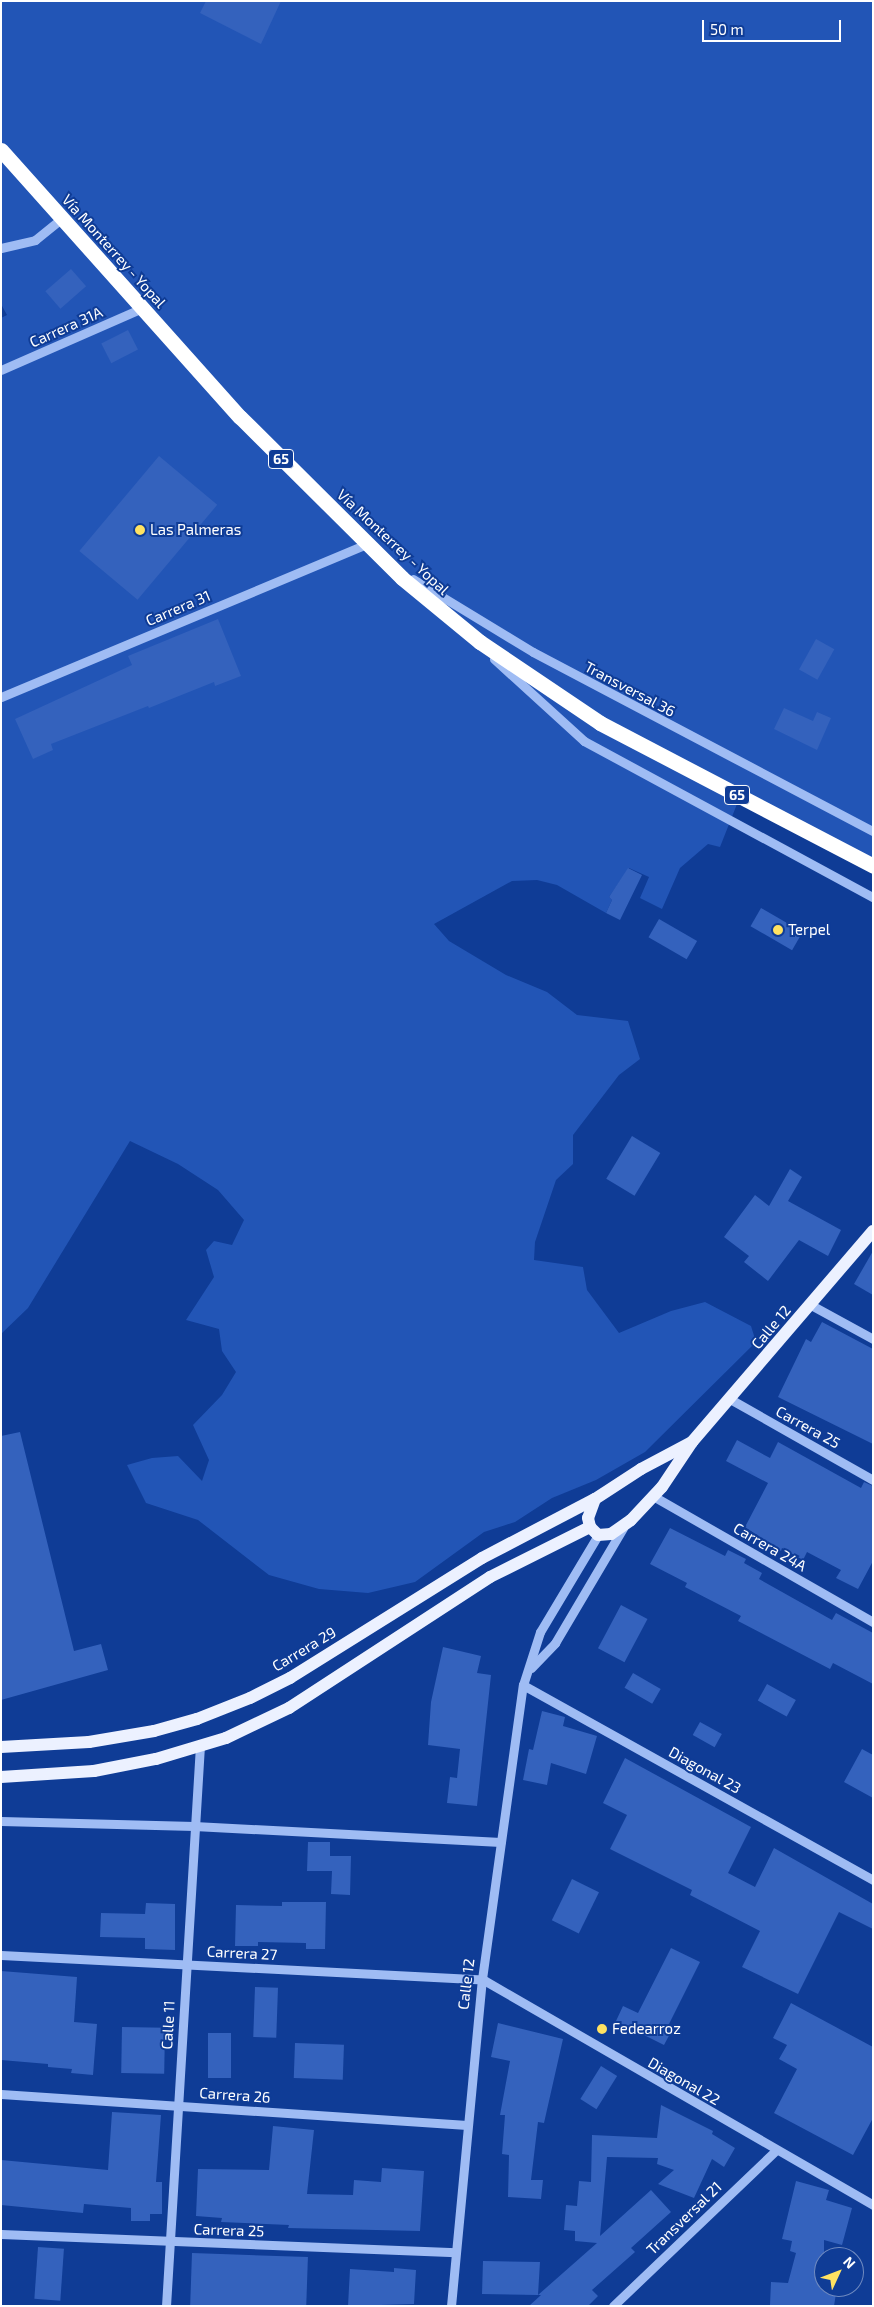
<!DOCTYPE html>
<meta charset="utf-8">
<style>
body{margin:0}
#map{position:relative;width:874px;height:2307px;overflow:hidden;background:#0f3c96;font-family:"Exo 2",sans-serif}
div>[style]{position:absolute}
.green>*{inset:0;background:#2255b6}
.building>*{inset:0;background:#3462bd;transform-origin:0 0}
.minor>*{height:9px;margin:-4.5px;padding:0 4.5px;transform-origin:4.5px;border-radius:4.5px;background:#9fbcf4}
.major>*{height:12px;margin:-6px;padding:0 6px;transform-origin:6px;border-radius:6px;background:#ecf1ff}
.highway>*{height:15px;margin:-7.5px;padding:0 7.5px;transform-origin:7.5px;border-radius:7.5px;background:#fff}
.dots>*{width:14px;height:14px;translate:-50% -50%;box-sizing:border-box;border:2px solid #0f3c96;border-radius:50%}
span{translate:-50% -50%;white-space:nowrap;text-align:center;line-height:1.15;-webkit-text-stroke:4px #0f3c96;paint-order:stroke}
.shield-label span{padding:1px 4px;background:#0f3c96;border:1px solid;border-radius:4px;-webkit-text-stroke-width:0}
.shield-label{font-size:14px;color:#fff;font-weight:700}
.street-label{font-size:15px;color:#fff}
.poi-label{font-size:15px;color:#fff}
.left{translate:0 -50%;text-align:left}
.frame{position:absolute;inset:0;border:2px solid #fff;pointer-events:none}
.north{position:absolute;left:814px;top:2247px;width:50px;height:50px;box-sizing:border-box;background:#0f3c96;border:1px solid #6f8ac0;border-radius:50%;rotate:47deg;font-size:14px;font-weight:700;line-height:20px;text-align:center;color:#fff}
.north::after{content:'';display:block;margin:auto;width:18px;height:22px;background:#ffe262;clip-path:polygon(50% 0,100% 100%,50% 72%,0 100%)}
.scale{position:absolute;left:702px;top:20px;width:139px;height:22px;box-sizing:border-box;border:2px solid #fff;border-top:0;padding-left:6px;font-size:15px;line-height:18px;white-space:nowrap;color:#fff;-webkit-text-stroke:4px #0f3c96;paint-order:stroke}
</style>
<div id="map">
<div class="green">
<div style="clip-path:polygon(1px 1px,873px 1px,873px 868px,739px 799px,720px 847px,708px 844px,680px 868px,662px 909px,640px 898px,649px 877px,629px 868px,609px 897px,612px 900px,606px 913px,557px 885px,537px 880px,512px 881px,434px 924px,449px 941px,506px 975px,547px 992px,577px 1015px,628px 1021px,640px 1059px,619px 1075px,573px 1135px,573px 1164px,556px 1180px,535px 1242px,534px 1260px,583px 1267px,587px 1290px,619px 1333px,671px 1311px,705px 1302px,751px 1326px,756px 1342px,645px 1452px,596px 1480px,552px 1498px,515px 1522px,484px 1532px,415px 1582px,368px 1593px,319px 1589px,269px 1575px,198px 1520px,146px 1503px,127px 1465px,152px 1458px,178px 1456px,202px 1481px,209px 1460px,193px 1425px,222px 1395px,236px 1372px,222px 1351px,219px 1329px,186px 1320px,214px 1277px,206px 1250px,214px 1241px,232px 1245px,244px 1220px,218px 1190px,178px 1164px,130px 1141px,28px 1308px,1px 1334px,1px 318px,7px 315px,1px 304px)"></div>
</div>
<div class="building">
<div style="clip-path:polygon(206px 1px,281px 1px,261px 44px,200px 13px)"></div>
<div style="left:71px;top:269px;width:23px;height:34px;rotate:49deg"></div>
<div style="left:128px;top:330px;width:22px;height:30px;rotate:63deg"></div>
<div style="left:159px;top:456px;width:76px;height:124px;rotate:40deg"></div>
<div style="clip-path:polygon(218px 619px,241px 676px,215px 686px,214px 682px,149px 708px,148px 706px,51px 744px,53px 750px,33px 759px,15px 719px,132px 665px,128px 656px)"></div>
<div style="left:816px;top:639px;width:21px;height:35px;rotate:29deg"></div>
<div style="clip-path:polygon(784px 708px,813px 721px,817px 712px,831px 718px,817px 750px,774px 729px)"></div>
<div style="clip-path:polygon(628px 868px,642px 875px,620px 920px,606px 913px,612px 900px,609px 897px)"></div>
<div style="left:761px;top:908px;width:48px;height:21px;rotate:30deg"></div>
<div style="left:659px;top:919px;width:44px;height:21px;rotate:30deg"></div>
<div style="left:632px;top:1136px;width:33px;height:50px;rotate:31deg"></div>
<div style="clip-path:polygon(790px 1169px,802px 1177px,788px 1201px,841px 1230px,828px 1256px,799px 1240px,768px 1281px,744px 1262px,749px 1256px,724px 1237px,755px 1195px,769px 1206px)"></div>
<div style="clip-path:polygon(873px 1251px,873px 1295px,854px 1284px)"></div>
<div style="clip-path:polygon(822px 1322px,873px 1349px,873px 1444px,778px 1397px,806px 1339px,811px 1342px)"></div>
<div style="clip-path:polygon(20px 1432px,74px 1651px,101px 1644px,108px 1670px,1px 1700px,1px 1436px)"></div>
<div style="clip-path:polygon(737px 1440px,770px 1458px,778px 1442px,861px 1488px,864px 1482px,873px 1486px,873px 1561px,858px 1589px,836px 1578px,841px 1570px,807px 1552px,803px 1560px,782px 1548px,781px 1551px,745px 1527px,768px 1483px,726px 1461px)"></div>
<div style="clip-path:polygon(670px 1528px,725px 1556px,728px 1550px,746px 1559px,744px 1563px,762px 1573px,759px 1579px,832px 1620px,836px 1613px,873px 1633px,873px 1684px,833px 1663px,830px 1669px,738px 1621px,741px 1616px,685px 1587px,687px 1583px,650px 1564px)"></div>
<div style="left:621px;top:1605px;width:30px;height:49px;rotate:28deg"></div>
<div style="clip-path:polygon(443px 1647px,481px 1656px,477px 1673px,491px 1675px,477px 1806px,447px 1803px,450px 1777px,457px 1778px,460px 1749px,428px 1745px,431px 1702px)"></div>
<div style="left:633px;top:1673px;width:32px;height:17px;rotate:30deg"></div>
<div style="left:767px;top:1684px;width:33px;height:19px;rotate:29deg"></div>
<div style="clip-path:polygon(542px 1711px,565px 1717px,563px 1726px,597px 1736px,586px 1774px,551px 1763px,547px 1785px,523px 1780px,529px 1749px,533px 1750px)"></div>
<div style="left:700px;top:1722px;width:25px;height:15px;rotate:29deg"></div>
<div style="clip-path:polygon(862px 1749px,873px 1755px,873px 1798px,844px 1782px)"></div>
<div style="clip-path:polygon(625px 1758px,751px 1827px,728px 1873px,755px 1887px,774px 1848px,873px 1904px,873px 1929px,839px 1912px,798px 1994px,742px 1967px,760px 1931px,690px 1895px,692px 1890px,610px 1849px,627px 1815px,603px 1803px)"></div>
<div style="clip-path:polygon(308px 1842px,330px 1842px,330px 1856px,351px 1856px,350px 1895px,331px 1894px,332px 1871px,307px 1871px)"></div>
<div style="left:572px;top:1879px;width:30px;height:46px;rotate:26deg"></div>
<div style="clip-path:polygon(282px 1902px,326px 1902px,325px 1949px,306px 1949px,306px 1943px,258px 1942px,258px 1946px,235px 1946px,236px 1905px,282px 1906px)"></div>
<div style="clip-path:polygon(146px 1903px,175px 1904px,175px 1950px,145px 1949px,145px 1938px,100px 1937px,101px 1913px,145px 1914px)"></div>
<div style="clip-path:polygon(671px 1948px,700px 1962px,667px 2028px,672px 2030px,664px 2045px,616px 2021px,623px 2006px,638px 2013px)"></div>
<div style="clip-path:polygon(1px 1971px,77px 1977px,74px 2022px,97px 2024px,93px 2075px,71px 2073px,72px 2069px,48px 2067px,48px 2064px,1px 2060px)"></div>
<div style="left:255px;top:1987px;width:23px;height:50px;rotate:2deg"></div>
<div style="clip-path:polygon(791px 2003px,873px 2047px,873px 2118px,853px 2155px,774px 2113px,797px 2069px,779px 2059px,787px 2045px,773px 2038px)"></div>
<div style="clip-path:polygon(498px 2023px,563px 2039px,544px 2123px,538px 2122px,531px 2180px,543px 2180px,541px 2199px,508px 2197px,509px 2155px,502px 2154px,505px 2115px,500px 2115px,510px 2061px,491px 2057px)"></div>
<div style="left:122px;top:2027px;width:43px;height:46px;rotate:1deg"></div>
<div style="left:208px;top:2033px;width:23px;height:45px"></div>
<div style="left:295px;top:2043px;width:49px;height:35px;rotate:2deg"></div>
<div style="left:601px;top:2066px;width:19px;height:39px;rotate:32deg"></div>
<div style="clip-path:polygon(661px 2105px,713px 2131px,712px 2134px,735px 2148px,724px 2167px,712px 2159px,694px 2198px,658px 2184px,674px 2170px,657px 2164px,658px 2158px,607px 2157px,600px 2236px,651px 2190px,671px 2212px,631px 2248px,635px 2252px,592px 2290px,598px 2296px,588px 2306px,529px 2306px,541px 2295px,482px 2294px,483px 2261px,540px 2262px,538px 2295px,597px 2243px,575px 2241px,575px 2231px,564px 2230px,566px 2205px,577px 2206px,579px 2181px,591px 2182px,592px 2135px,657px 2138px)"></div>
<div style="clip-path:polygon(112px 2112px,161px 2115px,156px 2182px,162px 2182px,162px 2214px,150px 2214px,150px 2221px,131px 2221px,131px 2208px,84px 2204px,83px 2213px,1px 2205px,1px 2160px,108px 2170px)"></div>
<div style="clip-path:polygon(273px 2126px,314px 2130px,307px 2194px,353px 2195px,354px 2180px,381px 2182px,382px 2168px,424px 2171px,420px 2231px,288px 2228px,289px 2225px,221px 2222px,222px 2218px,196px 2216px,198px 2169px,269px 2170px)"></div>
<div style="clip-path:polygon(796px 2181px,829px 2190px,826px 2200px,852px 2208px,842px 2245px,824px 2240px,824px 2287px,837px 2287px,834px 2306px,770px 2305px,771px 2282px,788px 2283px,796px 2253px,790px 2251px,792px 2241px,782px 2239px)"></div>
<div style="left:38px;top:2247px;width:26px;height:52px;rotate:4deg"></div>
<div style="left:192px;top:2253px;width:116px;height:53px;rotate:2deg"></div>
<div style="clip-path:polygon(394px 2268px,416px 2270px,414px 2304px,348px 2306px,350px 2269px,394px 2272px)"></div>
</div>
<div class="minor">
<div style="left:1px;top:248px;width:35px;rotate:-13deg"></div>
<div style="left:35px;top:240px;width:35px;rotate:-39deg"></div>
<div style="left:1px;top:370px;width:154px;rotate:-23.7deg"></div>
<div style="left:413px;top:579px;width:140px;rotate:31.3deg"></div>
<div style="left:533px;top:652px;width:384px;rotate:27.8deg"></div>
<div style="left:494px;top:659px;width:122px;rotate:42.3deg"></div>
<div style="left:584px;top:741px;width:328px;rotate:28.4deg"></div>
<div style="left:1px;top:697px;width:396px;rotate:-22.7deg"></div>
<div style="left:811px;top:1305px;width:71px;rotate:28.7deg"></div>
<div style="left:730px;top:1399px;width:164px;rotate:29.5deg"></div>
<div style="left:653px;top:1496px;width:254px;rotate:29.8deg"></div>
<div style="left:531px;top:1668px;width:35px;rotate:-46deg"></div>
<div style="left:555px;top:1643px;width:134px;rotate:-59.4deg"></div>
<div style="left:523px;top:1685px;width:401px;rotate:29.1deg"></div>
<div style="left:1px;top:1821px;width:193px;rotate:1.5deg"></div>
<div style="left:194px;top:1826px;width:307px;rotate:3deg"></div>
<div style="left:1px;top:1955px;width:482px;rotate:2.9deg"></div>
<div style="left:482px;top:1979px;width:452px;rotate:30deg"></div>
<div style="left:1px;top:2094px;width:467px;rotate:3.8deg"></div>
<div style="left:1px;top:2234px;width:455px;rotate:2.3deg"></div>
<div style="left:166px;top:2306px;width:562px;rotate:-86.53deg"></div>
<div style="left:451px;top:2306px;width:328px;rotate:-84.6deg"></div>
<div style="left:482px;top:1979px;width:297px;rotate:-82.1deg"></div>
<div style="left:523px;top:1685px;width:56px;rotate:-72.2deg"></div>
<div style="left:540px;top:1632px;width:113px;rotate:-59.1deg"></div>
<div style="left:613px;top:2306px;width:224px;rotate:-43.7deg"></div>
</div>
<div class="major">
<div style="left:595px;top:1499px;width:20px;rotate:110deg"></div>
<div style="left:588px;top:1518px;width:9px;rotate:77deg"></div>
<div style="left:590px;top:1527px;width:11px;rotate:45deg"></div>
<div style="left:598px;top:1535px;width:13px;rotate:-4deg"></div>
<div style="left:611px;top:1534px;width:24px;rotate:-35deg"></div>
<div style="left:631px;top:1520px;width:45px;rotate:-46.8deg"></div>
<div style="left:662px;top:1487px;width:54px;rotate:-56.3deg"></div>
<div style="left:692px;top:1442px;width:278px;rotate:-49.4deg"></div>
<div style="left:1px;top:1747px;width:88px;rotate:-3.3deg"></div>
<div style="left:89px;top:1742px;width:66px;rotate:-9.6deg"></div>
<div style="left:154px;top:1731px;width:45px;rotate:-15.6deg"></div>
<div style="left:197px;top:1719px;width:57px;rotate:-21.6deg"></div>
<div style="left:250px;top:1698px;width:45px;rotate:-26.6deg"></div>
<div style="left:290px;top:1678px;width:226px;rotate:-32deg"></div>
<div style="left:482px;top:1558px;width:127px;rotate:-27.6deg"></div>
<div style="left:595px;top:1499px;width:55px;rotate:-33.1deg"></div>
<div style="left:641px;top:1469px;width:58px;rotate:-27.9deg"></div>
<div style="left:1px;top:1777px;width:93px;rotate:-3.7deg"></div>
<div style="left:94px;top:1771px;width:63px;rotate:-11deg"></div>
<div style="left:156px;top:1759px;width:73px;rotate:-16.7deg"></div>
<div style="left:226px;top:1738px;width:70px;rotate:-25.5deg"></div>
<div style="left:289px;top:1708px;width:240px;rotate:-33.1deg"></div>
<div style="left:490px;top:1577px;width:112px;rotate:-26.6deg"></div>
</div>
<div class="highway">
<div style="left:1px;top:150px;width:358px;rotate:48.2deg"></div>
<div style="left:240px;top:417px;width:228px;rotate:44.8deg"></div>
<div style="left:402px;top:578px;width:101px;rotate:39.4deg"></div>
<div style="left:480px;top:642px;width:145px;rotate:34deg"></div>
<div style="left:600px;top:723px;width:308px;rotate:27.6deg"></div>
</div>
<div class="dots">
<div style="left:140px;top:530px;background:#ffe262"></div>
<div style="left:778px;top:930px;background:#ffe262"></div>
<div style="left:602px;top:2029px;background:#ffe262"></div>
</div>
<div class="shield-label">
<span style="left:281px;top:459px">65</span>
<span style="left:737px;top:795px">65</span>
</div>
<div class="street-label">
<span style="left:114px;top:251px;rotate:48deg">Vía Monterrey - Yopal</span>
<span style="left:66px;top:327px;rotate:-24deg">Carrera 31A</span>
<span style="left:393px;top:542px;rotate:43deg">Vía Monterrey - Yopal</span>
<span style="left:178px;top:608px;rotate:-23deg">Carrera 31</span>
<span style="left:630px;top:689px;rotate:28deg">Transversal 36</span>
<span style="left:771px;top:1327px;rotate:-50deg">Calle 12</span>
<span style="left:808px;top:1427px;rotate:29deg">Carrera 25</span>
<span style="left:770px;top:1547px;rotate:30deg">Carrera 24A</span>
<span style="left:304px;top:1649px;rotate:-31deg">Carrera 29</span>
<span style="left:705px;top:1770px;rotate:29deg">Diagonal 23</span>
<span style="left:242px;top:1953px;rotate:3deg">Carrera 27</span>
<span style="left:466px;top:1984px;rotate:-83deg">Calle 12</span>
<span style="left:168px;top:2025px;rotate:-87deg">Calle 11</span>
<span style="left:684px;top:2081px;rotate:30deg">Diagonal 22</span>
<span style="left:235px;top:2095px;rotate:4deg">Carrera 26</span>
<span style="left:684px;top:2218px;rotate:-44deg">Transversal 21</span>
<span style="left:229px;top:2230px;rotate:2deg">Carrera 25</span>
</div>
<div class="poi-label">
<span class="left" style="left:150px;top:530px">Las Palmeras</span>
<span class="left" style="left:788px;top:930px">Terpel</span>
<span class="left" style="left:612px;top:2029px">Fedearroz</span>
</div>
<div class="frame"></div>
<div class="north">N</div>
<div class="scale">50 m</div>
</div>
